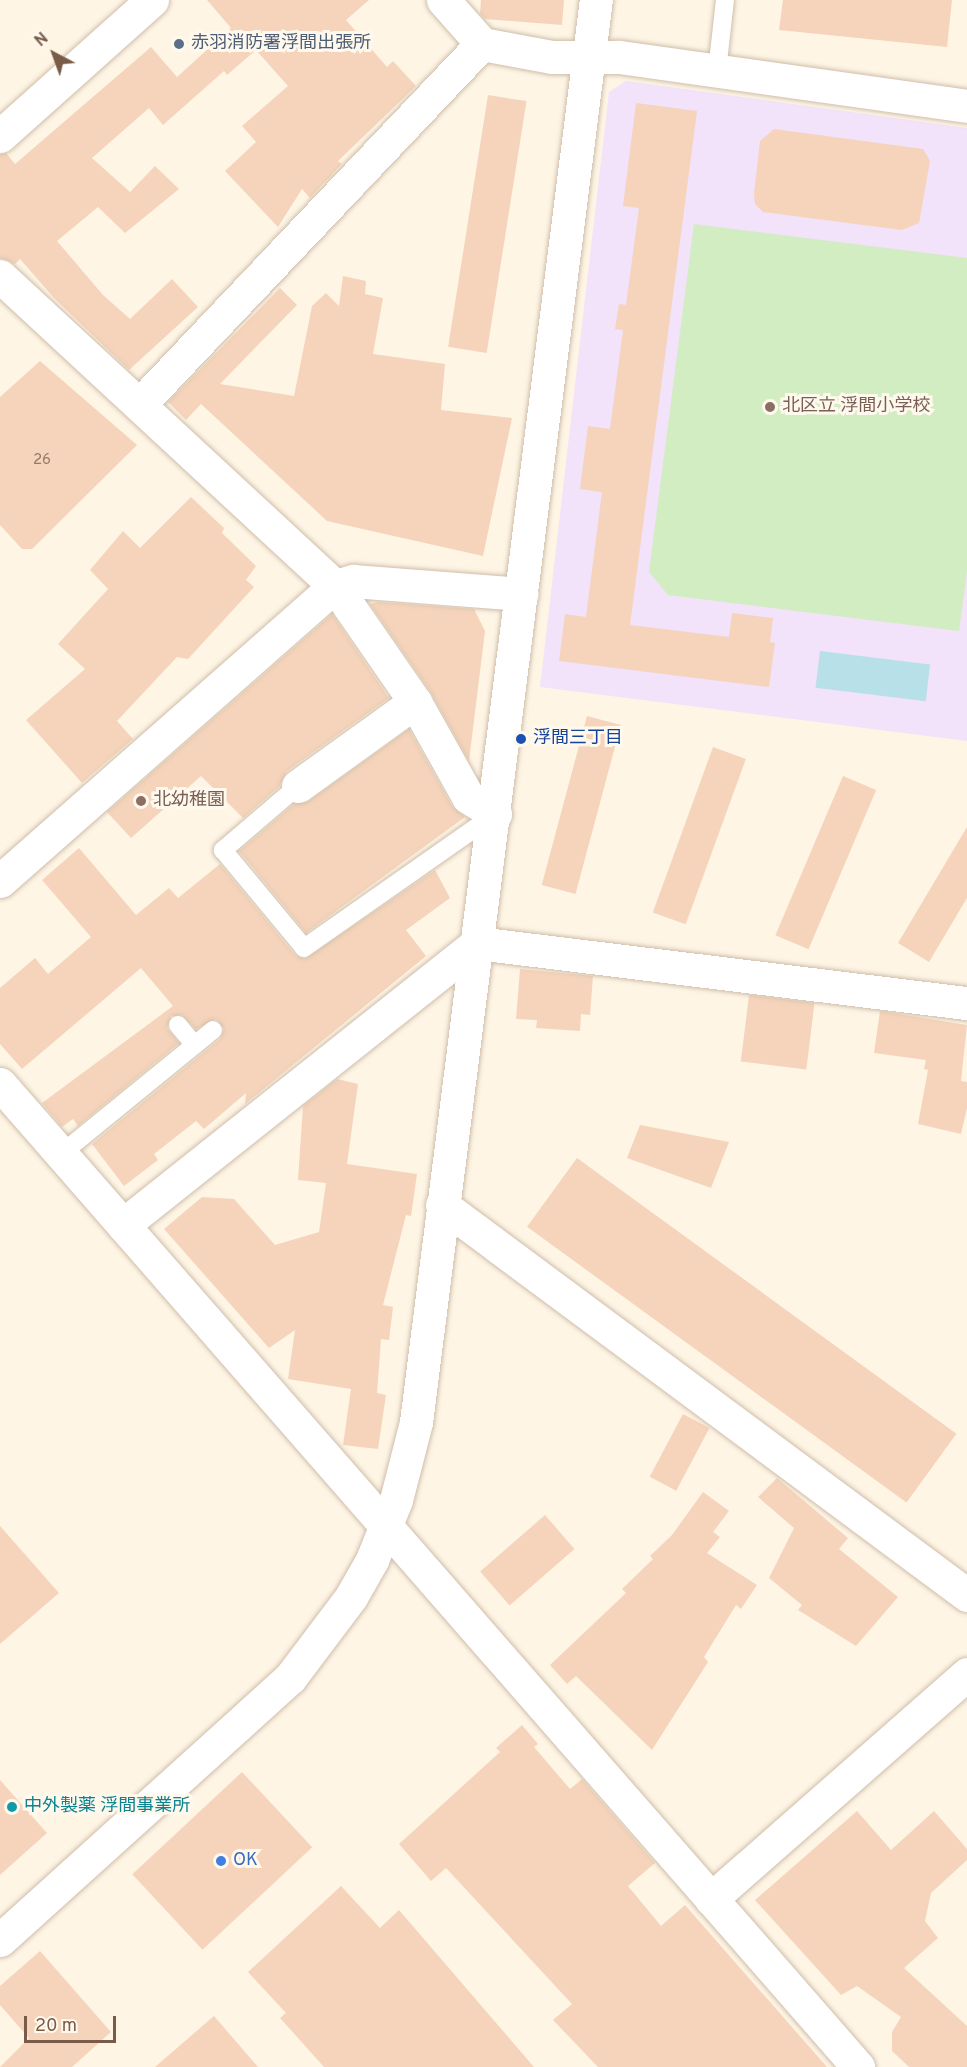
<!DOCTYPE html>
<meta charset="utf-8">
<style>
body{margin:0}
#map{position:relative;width:967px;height:2067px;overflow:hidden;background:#fef5e5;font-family:Overpass,"Noto Sans JP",sans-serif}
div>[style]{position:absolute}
.education>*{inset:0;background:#f2e2fa}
.green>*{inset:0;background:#d2edc2}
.water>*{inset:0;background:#b8e0e9;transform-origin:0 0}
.building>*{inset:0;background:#f5d4bb;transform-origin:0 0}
.roads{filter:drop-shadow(0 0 2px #d0bdaa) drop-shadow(0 0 2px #d0bdaa)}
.service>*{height:18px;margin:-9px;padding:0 9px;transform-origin:9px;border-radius:9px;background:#fff}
.minor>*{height:33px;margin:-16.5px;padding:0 16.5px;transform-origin:16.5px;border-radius:16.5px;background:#fff}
.tertiary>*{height:33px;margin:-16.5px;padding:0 16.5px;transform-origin:16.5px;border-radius:16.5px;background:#fff}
.dots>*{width:16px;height:16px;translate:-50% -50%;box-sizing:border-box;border:3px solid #fff9ed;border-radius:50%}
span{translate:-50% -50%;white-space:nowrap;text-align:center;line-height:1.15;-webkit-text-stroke:6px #fff9ed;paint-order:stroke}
.number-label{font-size:15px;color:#987965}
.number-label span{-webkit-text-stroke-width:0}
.service-label{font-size:18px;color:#4e5e75}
.left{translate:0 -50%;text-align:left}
.education-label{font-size:18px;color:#785e54}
.transit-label{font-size:18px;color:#164399}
.culture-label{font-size:18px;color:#0d838f}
.shop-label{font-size:18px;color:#366cbe}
.north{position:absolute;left:24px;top:24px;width:60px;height:60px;-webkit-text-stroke:4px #fff9ed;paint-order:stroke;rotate:319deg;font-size:16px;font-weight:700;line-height:24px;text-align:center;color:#795b48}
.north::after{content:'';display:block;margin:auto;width:21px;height:27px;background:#795b48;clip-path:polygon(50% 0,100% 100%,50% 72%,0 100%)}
.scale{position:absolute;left:24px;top:2016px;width:92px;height:27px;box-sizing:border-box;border:3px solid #795b48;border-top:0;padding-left:8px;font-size:18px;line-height:21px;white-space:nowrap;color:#795b48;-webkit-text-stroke:4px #fff9ed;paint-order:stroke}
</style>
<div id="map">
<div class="education">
<div style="clip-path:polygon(626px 81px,967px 128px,967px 741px,540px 687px,609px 92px)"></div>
</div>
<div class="green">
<div style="clip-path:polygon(694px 224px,967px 258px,967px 571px,959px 631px,668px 595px,649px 572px)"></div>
</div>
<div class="water">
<div style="left:820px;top:651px;width:111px;height:37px;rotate:7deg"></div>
</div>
<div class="building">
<div style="clip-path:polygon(207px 0,369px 0,346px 20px,387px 67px,393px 61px,416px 86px,338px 161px,342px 164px,310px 198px,302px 189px,278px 227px,225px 171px,256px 142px,242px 126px,288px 86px,256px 50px,227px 75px,224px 71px,163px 125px,149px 108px,92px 158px,130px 192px,155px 166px,179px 189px,125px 233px,98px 207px,57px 241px,103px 295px,130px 319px,172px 279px,198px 307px,129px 370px,54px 298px,20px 259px,15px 264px,0 258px,0 154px,6px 153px,15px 164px,151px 47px,177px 77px,231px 28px)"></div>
<div style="clip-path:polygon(481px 0,564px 0,562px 25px,485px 19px,480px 14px)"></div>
<div style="clip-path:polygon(783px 0,952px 0,947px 47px,779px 30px)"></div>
<div style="left:488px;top:95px;width:39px;height:255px;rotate:9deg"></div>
<div style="clip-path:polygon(636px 103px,697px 111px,630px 625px,729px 637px,732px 613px,773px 618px,770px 642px,775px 643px,769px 687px,559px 661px,565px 614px,586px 617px,602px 492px,580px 489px,588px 426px,610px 429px,623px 330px,615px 329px,619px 304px,626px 305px,639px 208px,623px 206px)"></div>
<div style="clip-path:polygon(774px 129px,923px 149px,930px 161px,919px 223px,902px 230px,763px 212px,755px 204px,754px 194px,760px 141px)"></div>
<div style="clip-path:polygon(343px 276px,366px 281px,365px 294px,383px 298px,373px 354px,445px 364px,441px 410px,512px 418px,483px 556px,327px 521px,201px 404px,186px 420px,168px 402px,280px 288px,297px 305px,220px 384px,294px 396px,312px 306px,326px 293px,339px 306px)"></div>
<div style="clip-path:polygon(40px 361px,137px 445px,32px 549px,22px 549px,0 525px,0 397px)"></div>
<div style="clip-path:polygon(191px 497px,224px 528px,222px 533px,256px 566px,246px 580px,254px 587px,188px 659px,177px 657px,117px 721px,133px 739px,82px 783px,26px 720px,85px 669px,58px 644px,108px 589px,90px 570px,123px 531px,140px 548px)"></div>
<div style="clip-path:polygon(378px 602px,474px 609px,485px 631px,469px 761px,430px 691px,370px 604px)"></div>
<div style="clip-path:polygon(332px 614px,389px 698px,287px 771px,279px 787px,243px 818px,201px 776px,131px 838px,107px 812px)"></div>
<div style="left:587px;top:716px;width:35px;height:175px;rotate:15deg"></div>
<div style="clip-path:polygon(409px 729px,452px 806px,465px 817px,306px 933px,239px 851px,294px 804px,309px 801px)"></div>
<div style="left:713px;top:747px;width:35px;height:176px;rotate:20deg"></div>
<div style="left:843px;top:776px;width:36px;height:173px;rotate:23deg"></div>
<div style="clip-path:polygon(967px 827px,967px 898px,929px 962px,898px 943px)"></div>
<div style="clip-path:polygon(79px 848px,136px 915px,169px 888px,178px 898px,220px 864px,295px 955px,305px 959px,435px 870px,450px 898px,406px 930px,426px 956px,245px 1104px,246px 1093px,204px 1129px,196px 1121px,154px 1154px,158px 1160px,124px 1186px,92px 1144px,220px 1039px,224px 1029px,216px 1019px,196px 1029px,182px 1015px,171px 1016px,167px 1028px,179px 1043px,78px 1126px,73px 1119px,62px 1127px,42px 1103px,173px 1006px,141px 968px,22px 1069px,0 1044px,0 988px,35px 958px,48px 974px,91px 937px,42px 880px)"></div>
<div style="clip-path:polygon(520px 969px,593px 976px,590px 1015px,581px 1014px,580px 1031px,536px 1028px,537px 1020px,516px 1019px)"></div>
<div style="left:749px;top:995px;width:66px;height:67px;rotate:7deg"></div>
<div style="clip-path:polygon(880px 1011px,967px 1025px,961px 1081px,967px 1082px,967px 1108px,961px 1134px,918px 1124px,928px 1070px,924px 1069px,926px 1060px,874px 1053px)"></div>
<div style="clip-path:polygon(337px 1079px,358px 1084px,347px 1164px,417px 1174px,411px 1216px,406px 1215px,383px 1305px,393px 1307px,389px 1340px,381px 1339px,377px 1393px,386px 1395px,378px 1449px,343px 1445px,351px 1389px,288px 1379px,295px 1330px,269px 1348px,164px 1229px,202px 1197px,234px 1199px,275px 1245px,319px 1232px,326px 1183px,298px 1180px,303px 1106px)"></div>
<div style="clip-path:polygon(640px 1125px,729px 1142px,711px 1188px,627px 1158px)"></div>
<div style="left:577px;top:1158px;width:469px;height:85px;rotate:36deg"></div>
<div style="left:683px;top:1414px;width:30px;height:71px;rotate:28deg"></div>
<div style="clip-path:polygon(777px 1478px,848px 1538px,839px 1549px,898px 1597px,856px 1646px,798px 1610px,802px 1605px,769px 1578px,794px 1528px,758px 1497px)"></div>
<div style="clip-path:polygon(703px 1492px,729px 1511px,713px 1532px,720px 1537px,707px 1553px,757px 1585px,741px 1609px,736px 1605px,704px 1657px,708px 1662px,652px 1750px,576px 1676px,567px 1684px,550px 1665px,626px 1593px,622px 1589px,653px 1559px,650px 1556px,672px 1535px)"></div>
<div style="left:545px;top:1515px;width:45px;height:86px;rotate:49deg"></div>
<div style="clip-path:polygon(0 1526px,59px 1593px,0 1644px)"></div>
<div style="clip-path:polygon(522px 1725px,538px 1744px,534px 1747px,570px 1789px,582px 1779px,655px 1863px,628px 1886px,661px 1926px,685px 1905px,827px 2067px,598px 2067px,553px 2020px,572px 2004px,446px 1868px,431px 1881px,399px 1844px,500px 1752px,496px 1748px)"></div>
<div style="left:242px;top:1772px;width:103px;height:150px;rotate:47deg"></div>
<div style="clip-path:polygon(0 1780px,47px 1833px,0 1875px)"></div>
<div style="clip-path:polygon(857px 1811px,891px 1850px,934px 1811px,967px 1849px,967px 1860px,931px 1893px,925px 1921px,938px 1938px,904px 1968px,967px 2026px,967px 2067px,909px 2067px,892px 2051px,892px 2032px,901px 2017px,857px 1986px,841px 1995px,755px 1900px)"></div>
<div style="clip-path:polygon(341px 1886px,380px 1928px,399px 1910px,534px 2067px,324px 2067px,280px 2018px,286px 2013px,248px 1972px)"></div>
<div style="clip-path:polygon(40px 1951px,111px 2032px,72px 2067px,0 2067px,29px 2038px,0 2005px,0 1986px)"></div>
<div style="clip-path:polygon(214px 2016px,258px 2067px,155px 2067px)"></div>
</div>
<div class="roads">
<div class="service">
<div style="left:717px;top:71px;width:71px;rotate:-83.6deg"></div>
<div style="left:298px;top:786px;width:99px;rotate:139.5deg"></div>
<div style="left:223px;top:850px;width:127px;rotate:50.4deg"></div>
<div style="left:304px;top:948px;width:232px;rotate:-35deg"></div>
<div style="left:178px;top:1025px;width:26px;rotate:50deg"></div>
<div style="left:61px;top:1154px;width:196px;rotate:-39.2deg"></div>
</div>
<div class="minor">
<div style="left:443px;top:0;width:59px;rotate:48.4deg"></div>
<div style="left:0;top:276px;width:456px;rotate:42.8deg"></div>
<div style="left:335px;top:586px;width:141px;rotate:55.4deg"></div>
<div style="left:415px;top:702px;width:109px;rotate:60.8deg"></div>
<div style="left:468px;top:797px;width:32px;rotate:32deg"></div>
<div style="left:140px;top:404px;width:497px;rotate:-46.5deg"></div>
<div style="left:482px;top:44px;width:71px;rotate:10.5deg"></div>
<div style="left:552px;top:57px;width:67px"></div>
<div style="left:619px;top:57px;width:351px;rotate:8deg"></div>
<div style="left:298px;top:786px;width:144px;rotate:-35.7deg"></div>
<div style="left:0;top:881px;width:446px;rotate:-41.4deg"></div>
<div style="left:335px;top:586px;width:19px;rotate:-16deg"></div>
<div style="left:353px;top:581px;width:169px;rotate:4.4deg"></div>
<div style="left:0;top:1084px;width:1305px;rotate:48.88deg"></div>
<div style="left:442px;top:1205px;width:654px;rotate:36.61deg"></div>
<div style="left:123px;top:1225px;width:453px;rotate:-38.5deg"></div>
<div style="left:477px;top:943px;width:494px;rotate:7deg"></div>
<div style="left:711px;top:1899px;width:341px;rotate:-41.3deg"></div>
</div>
<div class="tertiary">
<div style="left:0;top:136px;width:204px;rotate:-41.8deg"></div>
<div style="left:0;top:1940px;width:391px;rotate:-42.1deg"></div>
<div style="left:290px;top:1678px;width:101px;rotate:-53deg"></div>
<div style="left:351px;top:1597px;width:43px;rotate:-60.4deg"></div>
<div style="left:372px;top:1560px;width:65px;rotate:-68.2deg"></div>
<div style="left:396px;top:1500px;width:81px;rotate:-75.6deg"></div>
<div style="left:416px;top:1422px;width:1433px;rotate:-82.79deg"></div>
</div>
</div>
<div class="dots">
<div style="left:179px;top:44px;background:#5c6f8a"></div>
<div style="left:770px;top:407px;background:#8d6e63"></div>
<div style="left:521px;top:739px;background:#1a4fb4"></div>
<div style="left:141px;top:801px;background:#8d6e63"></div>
<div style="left:12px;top:1807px;background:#0f9aa8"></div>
<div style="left:221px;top:1861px;background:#3f7fe0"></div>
</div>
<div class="number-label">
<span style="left:42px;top:461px">26</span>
</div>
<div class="service-label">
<span class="left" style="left:191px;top:44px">赤羽消防署浮間出張所</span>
</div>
<div class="education-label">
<span class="left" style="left:782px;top:407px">北区立 浮間小学校</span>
<span class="left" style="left:153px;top:801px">北幼稚園</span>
</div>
<div class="transit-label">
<span class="left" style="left:533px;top:739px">浮間三丁目</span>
</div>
<div class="culture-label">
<span class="left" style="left:24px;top:1807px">中外製薬 浮間事業所</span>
</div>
<div class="shop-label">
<span class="left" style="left:233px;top:1861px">OK</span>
</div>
<div class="north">N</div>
<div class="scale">20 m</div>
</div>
